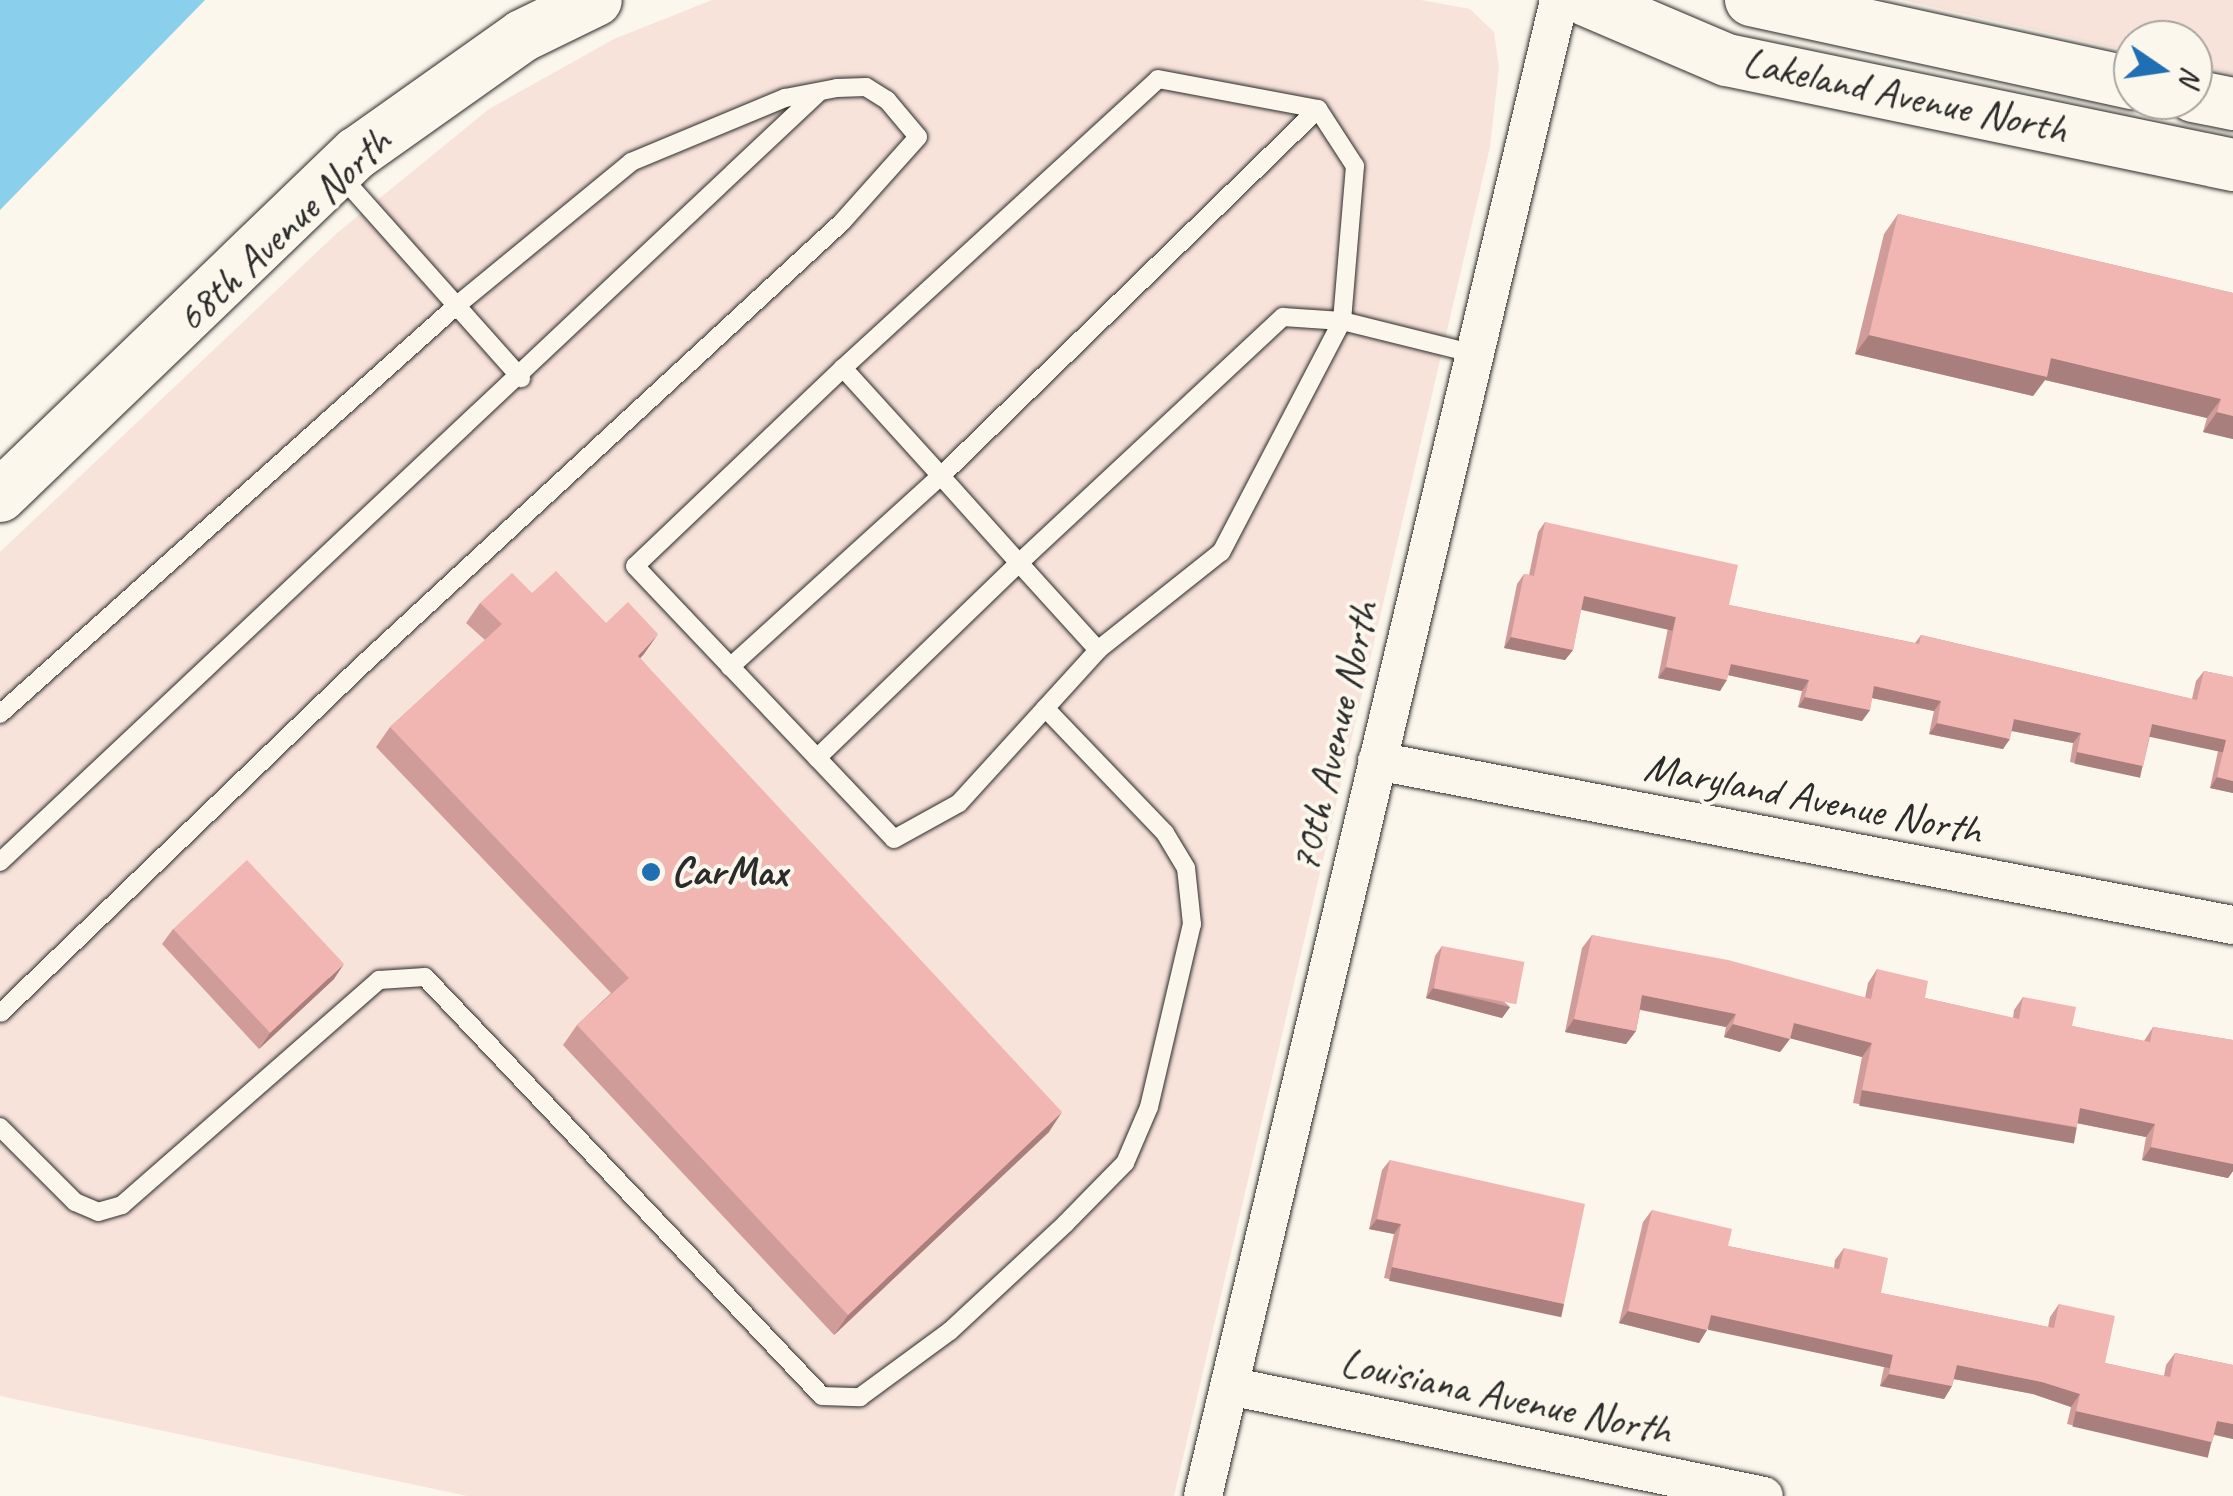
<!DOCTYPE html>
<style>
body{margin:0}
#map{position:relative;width:2233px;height:1496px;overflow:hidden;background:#fbf7ec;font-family:Caveat,sans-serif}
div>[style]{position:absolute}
.built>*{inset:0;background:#f8e3db}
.water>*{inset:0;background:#8acfec}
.roads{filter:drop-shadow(0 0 2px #2b2b2b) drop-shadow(0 0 2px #2b2b2b)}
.lane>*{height:18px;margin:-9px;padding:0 9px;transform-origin:9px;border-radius:9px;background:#fbf7ec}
.street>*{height:38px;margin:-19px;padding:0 19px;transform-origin:19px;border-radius:19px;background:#fbf7ec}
.secondary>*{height:52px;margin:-26px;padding:0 26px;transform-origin:26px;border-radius:26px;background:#fbf7ec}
.wall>*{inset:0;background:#cf9c99}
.shaded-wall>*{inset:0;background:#a97f7d;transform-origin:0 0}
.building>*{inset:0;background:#f1b5b2;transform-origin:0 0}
.dots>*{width:28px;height:28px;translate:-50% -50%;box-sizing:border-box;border:5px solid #fbf7ec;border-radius:50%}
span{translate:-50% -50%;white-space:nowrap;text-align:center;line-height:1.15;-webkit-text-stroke:8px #fbf7ec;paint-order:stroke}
.street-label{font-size:42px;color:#2b2b2b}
.poi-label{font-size:42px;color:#2b2b2b;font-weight:700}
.left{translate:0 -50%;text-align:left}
.north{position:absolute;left:2113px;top:20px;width:100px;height:100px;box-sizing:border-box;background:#fbf7ec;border:2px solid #a8a59f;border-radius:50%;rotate:103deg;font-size:28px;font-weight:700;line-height:40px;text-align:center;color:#2b2b2b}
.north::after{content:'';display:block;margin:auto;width:35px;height:45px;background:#1f6fb2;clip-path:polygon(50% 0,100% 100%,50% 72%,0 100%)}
</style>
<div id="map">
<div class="built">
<div style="clip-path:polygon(712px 0,1421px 0,1470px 9px,1494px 32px,1499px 67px,1490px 147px,1174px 1496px,467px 1496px,0 1396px,0 552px,337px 233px,489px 109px,614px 39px)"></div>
<div style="clip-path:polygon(1901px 0,2233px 0,2233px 74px,2193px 65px,2193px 40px,2133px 40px,2133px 52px)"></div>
</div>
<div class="water">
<div style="clip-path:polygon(0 0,205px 0,0 210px)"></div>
</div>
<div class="roads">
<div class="lane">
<div style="left:341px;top:176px;width:271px;rotate:48.3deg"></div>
<div style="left:843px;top:368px;width:287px;rotate:136.4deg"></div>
<div style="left:635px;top:566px;width:376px;rotate:46.5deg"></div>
<div style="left:894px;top:839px;width:74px;rotate:-29deg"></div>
<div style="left:959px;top:803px;width:207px;rotate:-47.7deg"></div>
<div style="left:730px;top:667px;width:285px;rotate:-42.2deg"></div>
<div style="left:941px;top:476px;width:526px;rotate:-44.23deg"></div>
<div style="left:0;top:714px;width:612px;rotate:-41.82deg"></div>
<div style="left:456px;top:306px;width:227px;rotate:-39.4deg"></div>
<div style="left:631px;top:162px;width:167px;rotate:-22.6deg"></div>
<div style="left:785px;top:98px;width:53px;rotate:-10.9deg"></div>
<div style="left:837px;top:88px;width:29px;rotate:-2deg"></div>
<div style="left:866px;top:87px;width:25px;rotate:32deg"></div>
<div style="left:887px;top:100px;width:48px;rotate:50deg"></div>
<div style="left:918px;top:137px;width:114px;rotate:131.8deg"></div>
<div style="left:842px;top:222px;width:659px;rotate:137.28deg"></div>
<div style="left:358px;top:669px;width:496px;rotate:136.1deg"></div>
<div style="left:817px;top:758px;width:281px;rotate:-44deg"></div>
<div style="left:1019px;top:563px;width:361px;rotate:-43deg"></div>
<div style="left:1283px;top:317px;width:59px;rotate:3.9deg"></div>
<div style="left:1342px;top:321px;width:261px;rotate:117.6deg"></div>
<div style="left:1221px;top:552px;width:157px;rotate:141.5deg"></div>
<div style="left:1098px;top:650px;width:118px;rotate:-132.2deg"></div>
<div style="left:1019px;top:563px;width:117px;rotate:-131.9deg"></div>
<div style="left:941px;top:476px;width:146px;rotate:-132.2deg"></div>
<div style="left:843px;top:368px;width:427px;rotate:-42.5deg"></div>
<div style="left:1158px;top:79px;width:163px;rotate:10.6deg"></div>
<div style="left:1318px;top:109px;width:68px;rotate:57deg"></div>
<div style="left:1355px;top:166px;width:156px;rotate:94.8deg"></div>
<div style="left:1342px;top:321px;width:133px;rotate:13.9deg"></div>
<div style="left:0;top:862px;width:1124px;rotate:-43.23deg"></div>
<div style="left:0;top:1127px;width:106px;rotate:45deg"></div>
<div style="left:75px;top:1202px;width:25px;rotate:23deg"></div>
<div style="left:98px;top:1212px;width:25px;rotate:-16deg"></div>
<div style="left:122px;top:1205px;width:342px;rotate:-41.2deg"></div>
<div style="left:379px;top:980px;width:46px;rotate:-3.7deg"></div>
<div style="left:425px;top:977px;width:577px;rotate:46.54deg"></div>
<div style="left:822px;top:1396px;width:38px;rotate:2deg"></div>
<div style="left:860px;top:1397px;width:112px;rotate:-36.3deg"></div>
<div style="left:950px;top:1331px;width:157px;rotate:-42.9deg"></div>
<div style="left:1065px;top:1224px;width:86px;rotate:-45.5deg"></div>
<div style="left:1125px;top:1163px;width:61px;rotate:-66.8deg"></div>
<div style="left:1149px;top:1107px;width:188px;rotate:-76.8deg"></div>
<div style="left:1192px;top:924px;width:56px;rotate:-96.1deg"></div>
<div style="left:1186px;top:868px;width:41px;rotate:-121deg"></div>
<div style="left:1165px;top:833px;width:173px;rotate:-133.8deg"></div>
</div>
<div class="street">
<div style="left:1377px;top:761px;width:872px;rotate:10.85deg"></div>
<div style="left:1229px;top:1386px;width:546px;rotate:11.62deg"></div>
<div style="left:1203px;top:1496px;width:1538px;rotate:-76.61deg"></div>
</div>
<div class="secondary">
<div style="left:1586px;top:0;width:153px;rotate:23.1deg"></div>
<div style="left:1727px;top:60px;width:517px;rotate:11.72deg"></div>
<div style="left:1751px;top:0;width:391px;rotate:12.3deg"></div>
<div style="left:2193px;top:96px;width:41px;rotate:11.3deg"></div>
<div style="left:0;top:496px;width:495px;rotate:-43.9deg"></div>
<div style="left:357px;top:153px;width:202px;rotate:-35.3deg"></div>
<div style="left:522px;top:36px;width:82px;rotate:-25.9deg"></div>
</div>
</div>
<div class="wall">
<div style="clip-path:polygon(1898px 214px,2233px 293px,2233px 439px,2203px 432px,2207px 418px,2045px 380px,2033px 396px,1855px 354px,1884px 234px)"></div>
<div style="clip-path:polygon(1545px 522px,1729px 605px,1915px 643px,1921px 635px,2192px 699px,2196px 681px,2204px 671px,2233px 677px,2233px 793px,2210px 788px,2218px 751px,2150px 736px,2143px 766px,2136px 776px,2070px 762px,2073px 743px,2012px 731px,2003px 749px,1929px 734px,1934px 711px,1872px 698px,1870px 710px,1862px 721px,1798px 707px,1802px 691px,1728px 675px,1720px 691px,1658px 678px,1668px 628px,1581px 608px,1573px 650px,1565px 660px,1504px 648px,1517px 584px,1524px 574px,1529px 575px,1538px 532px)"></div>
<div style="clip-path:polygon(532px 593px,606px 623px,644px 654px,640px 658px,1049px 1132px,834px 1335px,563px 1045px,577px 1025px,611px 993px,376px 747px,390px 727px,485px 640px,466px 623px,480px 603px)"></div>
<div style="clip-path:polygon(173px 929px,334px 979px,259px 1049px,162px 944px)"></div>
<div style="clip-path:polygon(1592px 935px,1865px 998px,1868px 983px,1877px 969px,1925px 998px,2013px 1018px,2014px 1010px,2023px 997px,2072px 1026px,2144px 1041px,2153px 1027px,2233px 1040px,2233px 1171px,2228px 1178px,2142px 1160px,2146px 1137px,2077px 1123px,2077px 1127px,2067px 1140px,1853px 1103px,1862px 1057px,1790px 1038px,1780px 1052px,1724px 1037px,1726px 1027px,1640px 1010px,1636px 1031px,1626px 1044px,1565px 1032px,1582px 948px)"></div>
<div style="clip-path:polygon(1442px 946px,1510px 1007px,1502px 1018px,1426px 998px,1435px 956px)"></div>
<div style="clip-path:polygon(1390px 1160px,1556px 1314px,1384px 1278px,1394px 1234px,1369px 1229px,1382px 1170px)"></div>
<div style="clip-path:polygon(1652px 1210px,1728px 1246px,1834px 1268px,1835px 1260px,1844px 1248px,1881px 1293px,2048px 1327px,2050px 1317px,2059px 1304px,2105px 1363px,2164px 1376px,2166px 1365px,2175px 1353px,2233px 1365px,2233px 1439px,2214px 1435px,2212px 1442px,2204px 1455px,2067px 1424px,2071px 1407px,2033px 1394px,1954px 1379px,1952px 1386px,1944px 1399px,1880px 1386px,1884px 1367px,1708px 1328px,1699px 1343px,1619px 1323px,1643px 1222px)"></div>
</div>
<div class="shaded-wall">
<div style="clip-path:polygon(1869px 335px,2051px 358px,2221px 399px,2207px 418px,2045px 380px,2033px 396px,1855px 354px)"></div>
<div style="clip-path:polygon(2217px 412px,2233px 416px,2233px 439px,2203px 432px)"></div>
<div style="left:1584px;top:596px;width:94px;height:14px;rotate:13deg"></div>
<div style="clip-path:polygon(658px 634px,644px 654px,624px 675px,638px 656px)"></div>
<div style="clip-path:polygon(1511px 637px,1573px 650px,1565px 660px,1504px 648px)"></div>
<div style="clip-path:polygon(1731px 664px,1809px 680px,1802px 691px,1723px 674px)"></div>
<div style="clip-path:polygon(1666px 667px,1727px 680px,1720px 691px,1658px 678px)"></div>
<div style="clip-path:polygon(1874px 686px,1941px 701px,1934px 711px,1867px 697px)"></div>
<div style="clip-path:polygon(1805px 697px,1870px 710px,1862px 721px,1798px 707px)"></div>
<div style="clip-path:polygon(2014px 719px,2081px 733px,2073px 743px,2007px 730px)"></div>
<div style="clip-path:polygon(1937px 723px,2010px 739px,2003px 749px,1929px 734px)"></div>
<div style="left:2152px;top:724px;width:76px;height:13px;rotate:12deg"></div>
<div style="left:2077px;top:752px;width:67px;height:12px;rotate:12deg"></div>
<div style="clip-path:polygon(2217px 777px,2233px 781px,2233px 793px,2210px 788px)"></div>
<div style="clip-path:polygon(344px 964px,334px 979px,259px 1049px,270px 1033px)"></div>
<div style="clip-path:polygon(1433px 988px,1510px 1007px,1502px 1018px,1426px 998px)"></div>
<div style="clip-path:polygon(1642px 995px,1736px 1014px,1726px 1027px,1633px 1008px)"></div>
<div style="clip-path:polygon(1574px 1019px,1636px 1031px,1626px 1044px,1565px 1032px)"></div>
<div style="clip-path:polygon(1794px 1023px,1872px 1043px,1862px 1057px,1785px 1037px)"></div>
<div style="clip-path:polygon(1733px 1024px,1790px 1039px,1780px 1052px,1724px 1037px)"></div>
<div style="left:1862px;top:1090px;width:218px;height:16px;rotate:10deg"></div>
<div style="clip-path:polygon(2080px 1108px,2155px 1124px,2146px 1137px,2071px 1122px)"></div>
<div style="clip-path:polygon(1062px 1112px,1049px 1132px,834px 1335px,848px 1315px)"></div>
<div style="clip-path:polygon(2151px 1147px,2233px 1164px,2233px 1171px,2228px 1178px,2142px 1160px)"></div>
<div style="clip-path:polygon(1377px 1219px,1401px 1224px,1394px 1234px,1369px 1229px)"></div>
<div style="left:1392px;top:1267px;width:176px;height:14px;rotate:12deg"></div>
<div style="clip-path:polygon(1628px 1311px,1707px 1330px,1699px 1343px,1619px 1323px)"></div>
<div style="left:1711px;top:1315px;width:186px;height:15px;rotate:12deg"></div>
<div style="clip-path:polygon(1957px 1365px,2042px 1382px,2080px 1394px,2071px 1407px,2033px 1394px,1948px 1378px)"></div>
<div style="clip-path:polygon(1889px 1374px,1952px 1386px,1944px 1399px,1880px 1386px)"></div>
<div style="left:2076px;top:1411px;width:139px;height:16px;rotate:13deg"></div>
<div style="clip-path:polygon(2217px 1421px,2233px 1424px,2233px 1439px,2208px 1433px)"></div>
</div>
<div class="building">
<div style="clip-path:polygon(1898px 214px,2233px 293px,2233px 416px,2217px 412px,2221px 399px,2051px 358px,2047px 377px,1869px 335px)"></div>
<div style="clip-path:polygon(1545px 522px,1738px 565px,1729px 605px,1919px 644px,1921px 635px,2197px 700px,2204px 671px,2233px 677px,2233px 781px,2217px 777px,2226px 740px,2152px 724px,2143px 766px,2077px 752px,2081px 733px,2014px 719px,2010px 739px,1937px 723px,1941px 701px,1874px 686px,1870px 710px,1805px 697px,1809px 680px,1731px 664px,1727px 680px,1666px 667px,1676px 617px,1584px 596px,1573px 650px,1511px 637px,1524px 574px,1534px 576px)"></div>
<div style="clip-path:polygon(556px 571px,606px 623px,628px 602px,658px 634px,638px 656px,1062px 1112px,848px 1315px,577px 1025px,629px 978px,390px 727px,502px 624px,480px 603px,512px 573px,532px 593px)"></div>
<div style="left:247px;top:860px;width:142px;height:101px;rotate:47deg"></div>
<div style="clip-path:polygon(1592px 935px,1728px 960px,1871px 999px,1877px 969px,1928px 981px,1925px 998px,2019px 1019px,2023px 997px,2076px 1007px,2072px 1026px,2150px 1042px,2153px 1027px,2233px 1040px,2233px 1164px,2151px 1147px,2155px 1124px,2080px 1108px,2077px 1127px,1862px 1090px,1872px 1043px,1794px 1023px,1790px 1039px,1733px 1024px,1736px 1014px,1642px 995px,1636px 1031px,1574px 1019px)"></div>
<div style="left:1442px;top:946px;width:84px;height:43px;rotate:11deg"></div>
<div style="clip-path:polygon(1390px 1160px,1585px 1204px,1564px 1304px,1392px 1267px,1401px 1224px,1377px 1219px)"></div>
<div style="clip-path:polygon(1652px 1210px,1732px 1229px,1728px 1246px,1839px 1269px,1844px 1248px,1888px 1258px,1881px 1293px,2054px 1328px,2059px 1304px,2115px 1316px,2105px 1363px,2170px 1377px,2175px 1353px,2233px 1365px,2233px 1424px,2217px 1421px,2212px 1442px,2076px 1411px,2080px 1394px,2042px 1382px,1957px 1365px,1952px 1386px,1889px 1374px,1893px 1355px,1711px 1315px,1707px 1330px,1628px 1311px)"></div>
</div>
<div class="dots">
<div style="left:651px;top:872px;background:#1f6fb2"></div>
</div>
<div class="street-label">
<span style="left:1905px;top:96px;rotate:12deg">Lakeland Avenue North</span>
<span style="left:284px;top:230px;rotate:-43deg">68th Avenue North</span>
<span style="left:1335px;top:737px;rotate:-77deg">70th Avenue North</span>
<span style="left:1813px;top:799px;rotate:11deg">Maryland Avenue North</span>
<span style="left:1506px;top:1397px;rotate:12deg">Louisiana Avenue North</span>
</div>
<div class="poi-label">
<span class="left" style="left:671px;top:872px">CarMax</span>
</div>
<div class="north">N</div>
</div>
